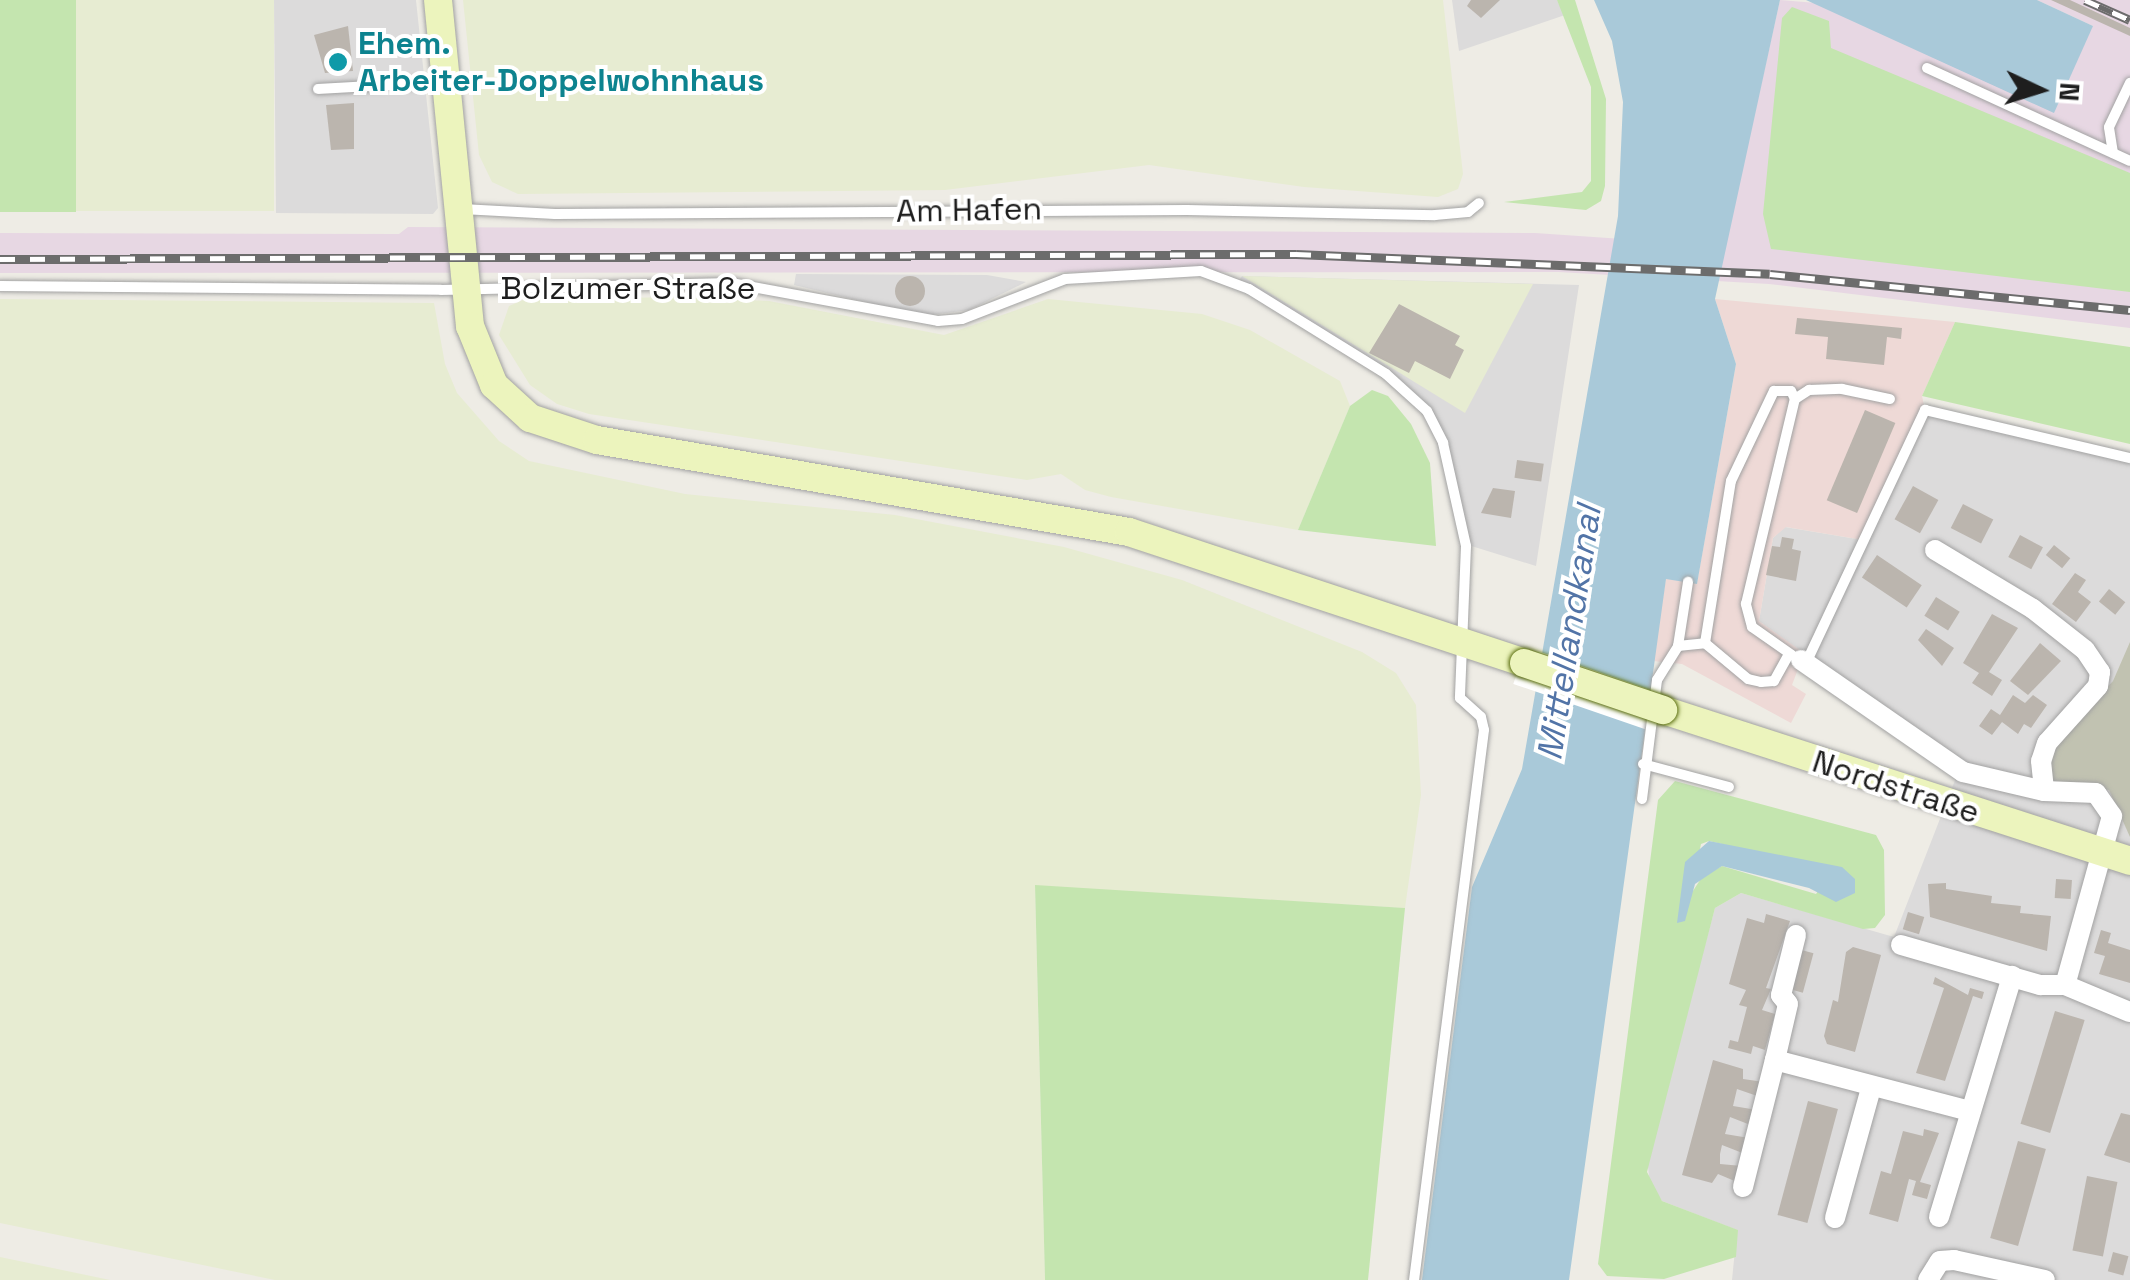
<!DOCTYPE html>
<meta charset="utf-8">
<style>
body{margin:0}
#map{position:relative;width:2130px;height:1280px;overflow:hidden;background:#eeece5;font-family:"Space Grotesk",sans-serif}
div>[style]{position:absolute}
.residential>*{inset:0;background:#dcdbdb}
.commercial>*{inset:0;background:#eed9d6}
.industrial>*{inset:0;background:#e7d7e3}
.construction>*{inset:0;background:#c1c2b1}
.farmland>*{inset:0;background:#e7ecd2;transform-origin:0 0}
.grass>*{inset:0;background:#c4e5af;transform-origin:0 0}
.water>*{inset:0;background:#a9c9d9}
.pier>*{inset:0;background:#fff;transform-origin:0 0}
.building>*{inset:0;background:#bbb5ae;transform-origin:0 0}
.round{border-radius:50%}
.roads{filter:drop-shadow(0 0 2px #a2a2a2) drop-shadow(0 0 2px #a2a2a2)}
.lane>*{height:10px;margin:-5px;padding:0 5px;transform-origin:5px;border-radius:5px;background:#fff}
.street>*{height:20px;margin:-10px;padding:0 10px;transform-origin:10px;border-radius:10px;background:#fff}
.secondary>*{height:28px;margin:-14px;padding:0 14px;transform-origin:14px;border-radius:14px;background:#ecf4bd}
.rail>*{height:9px;margin-top:-4.5px;transform-origin:0;background:repeating-linear-gradient(90deg,#fff 0 15px,#6c6c6c 0 30px);box-sizing:border-box;border-block:2px solid #6c6c6c}
.bridges{filter:drop-shadow(0 0 2px #596d0d) drop-shadow(0 0 2px #596d0d)}
.secondary-bridge>*{height:28px;margin:-14px;padding:0 14px;transform-origin:14px;border-radius:14px;background:#ecf4bd}
.dots>*{width:28px;height:28px;translate:-50% -50%;box-sizing:border-box;border:5px solid #fff;border-radius:50%}
span{translate:-50% -50%;white-space:nowrap;text-align:center;line-height:1.15;-webkit-text-stroke:8px #fff;paint-order:stroke}
.culture-label{font-size:32px;color:#0d838f;font-weight:700}
.left{translate:0 -50%;text-align:left}
.street-label{font-size:32px;color:#1e1e1e}
.water-label{font-size:35px;color:#5274a7;font-style:italic}
.north{position:absolute;left:1990px;top:40px;width:100px;height:100px;-webkit-text-stroke:8px #fff;paint-order:stroke;rotate:94deg;font-size:28px;font-weight:700;line-height:40px;text-align:center;color:#1e1e1e}
.north::after{content:'';display:block;margin:auto;width:35px;height:45px;background:#1e1e1e;clip-path:polygon(50% 0,100% 100%,50% 72%,0 100%)}
</style>
<div id="map">
<div class="residential">
<div style="clip-path:polygon(274px 0,416px 0,438px 208px,433px 214px,276px 213px)"></div>
<div style="clip-path:polygon(1452px 0,1557px 0,1565px 15px,1459px 51px)"></div>
<div style="clip-path:polygon(796px 274px,987px 275px,1026px 282px,969px 310px,923px 316px,794px 285px)"></div>
<div style="clip-path:polygon(1242px 276px,1579px 285px,1536px 566px,1465px 544px,1443px 444px,1412px 394px,1237px 284px)"></div>
<div style="clip-path:polygon(1925px 410px,2130px 457px,2130px 1280px,1732px 1280px,1737px 1230px,1662px 1201px,1650px 1185px,1647px 1158px,1715px 908px,1741px 893px,1894px 937px,1959px 770px,1759px 621px,1773px 538px,1785px 527px,1863px 540px)"></div>
</div>
<div class="commercial">
<div style="clip-path:polygon(1715px 299px,1955px 322px,1922px 396px,1925px 410px,1863px 540px,1786px 527px,1773px 538px,1759px 621px,1804px 653px,1792px 685px,1806px 694px,1791px 723px,1682px 664px,1653px 661px,1666px 578px,1697px 583px,1736px 364px)"></div>
</div>
<div class="industrial">
<div style="clip-path:polygon(1780px 0,2093px 26px,2037px 0,2130px 0,2130px 328px,1769px 284px,1558px 272px,0 273px,0 233px,399px 234px,408px 227px,1535px 233px,1725px 246px)"></div>
</div>
<div class="construction">
<div style="clip-path:polygon(2130px 642px,2130px 837px,2109px 790px,2053px 782px,2048px 770px,2057px 741px,2113px 681px)"></div>
</div>
<div class="farmland">
<div style="left:76px;top:0;width:198px;height:211px"></div>
<div style="clip-path:polygon(463px 0,1443px 0,1463px 174px,1458px 189px,1438px 197px,1304px 187px,1149px 165px,945px 190px,518px 194px,492px 182px,479px 155px)"></div>
<div style="clip-path:polygon(1242px 276px,1533px 284px,1465px 413px)"></div>
<div style="clip-path:polygon(672px 297px,769px 301px,944px 335px,1048px 299px,1202px 314px,1250px 330px,1340px 381px,1350px 406px,1298px 530px,1111px 497px,1085px 490px,1061px 474px,1027px 480px,589px 414px,557px 404px,530px 385px,499px 335px,509px 306px,523px 300px)"></div>
<div style="clip-path:polygon(0 299px,434px 303px,445px 364px,457px 393px,499px 441px,529px 461px,685px 494px,895px 515px,1064px 547px,1182px 580px,1362px 652px,1396px 673px,1416px 705px,1421px 795px,1405px 908px,1035px 886px,1045px 1280px,275px 1280px,0 1223px)"></div>
<div style="clip-path:polygon(0 1257px,110px 1280px,0 1280px)"></div>
</div>
<div class="grass">
<div style="left:0;top:0;width:76px;height:212px"></div>
<div style="clip-path:polygon(1557px 0,1575px 0,1606px 99px,1605px 186px,1601px 201px,1586px 210px,1504px 202px,1582px 192px,1591px 181px,1591px 87px)"></div>
<div style="clip-path:polygon(1792px 7px,1829px 21px,1831px 48px,2130px 173px,2130px 292px,1771px 249px,1763px 214px,1782px 18px)"></div>
<div style="clip-path:polygon(1955px 322px,2130px 347px,2130px 444px,1922px 396px)"></div>
<div style="clip-path:polygon(1372px 390px,1388px 396px,1411px 424px,1430px 463px,1436px 546px,1298px 530px,1350px 406px)"></div>
<div style="clip-path:polygon(evenodd,1675px 781px,1876px 835px,1884px 850px,1885px 915px,1875px 928px,1863px 929px,1741px 893px,1715px 908px,1647px 1172px,1662px 1201px,1738px 1230px,1736px 1257px,1664px 1279px,1607px 1276px,1598px 1264px,1658px 800px,1675px 781px,1709px 841px,1816px 866px,1836px 866px,1816px 894px,1722px 866px,1702px 877px,1691px 894px,1701px 844px,1709px 841px)"></div>
<div style="clip-path:polygon(1035px 885px,1405px 908px,1368px 1280px,1045px 1280px)"></div>
</div>
<div class="water">
<div style="clip-path:polygon(1594px 0,1780px 0,1715px 299px,1736px 364px,1697px 584px,1666px 579px,1569px 1280px,1422px 1280px,1472px 887px,1522px 769px,1618px 216px,1623px 102px,1612px 41px)"></div>
<div style="clip-path:polygon(1806px 0,2037px 0,2093px 26px,2054px 113px)"></div>
<div style="clip-path:polygon(1709px 841px,1842px 867px,1855px 879px,1855px 893px,1836px 902px,1809px 888px,1722px 866px,1695px 884px,1685px 921px,1677px 923px,1685px 862px)"></div>
</div>
<div class="pier">
<div style="left:1526px;top:647px;width:148px;height:39px;rotate:19deg"></div>
</div>
<div class="building">
<div style="clip-path:polygon(1471px 0,1500px 0,1481px 18px,1467px 6px)"></div>
<div style="clip-path:polygon(2051px 0,2070px 0,2130px 28px,2130px 36px)"></div>
<div style="clip-path:polygon(348px 26px,353px 71px,325px 73px,314px 35px)"></div>
<div style="clip-path:polygon(354px 103px,354px 149px,331px 150px,326px 105px)"></div>
<div class="round" style="left:895px;top:276px;width:30px;height:30px"></div>
<div style="clip-path:polygon(1399px 304px,1460px 336px,1455px 345px,1464px 350px,1450px 379px,1415px 361px,1409px 373px,1369px 353px)"></div>
<div style="clip-path:polygon(1797px 318px,1902px 328px,1901px 339px,1887px 337px,1884px 365px,1826px 359px,1828px 337px,1795px 334px)"></div>
<div style="left:1865px;top:410px;width:33px;height:98px;rotate:23deg"></div>
<div style="left:1517px;top:460px;width:27px;height:18px;rotate:8deg"></div>
<div style="left:1913px;top:486px;width:29px;height:38px;rotate:29deg"></div>
<div style="clip-path:polygon(1493px 488px,1515px 491px,1511px 518px,1481px 513px)"></div>
<div style="left:1963px;top:504px;width:34px;height:27px;rotate:27deg"></div>
<div style="left:2020px;top:535px;width:26px;height:25px;rotate:28deg"></div>
<div style="clip-path:polygon(1782px 537px,1794px 539px,1792px 549px,1801px 551px,1796px 581px,1766px 575px,1772px 546px,1780px 547px)"></div>
<div style="left:2054px;top:545px;width:21px;height:13px;rotate:39deg"></div>
<div style="left:1877px;top:555px;width:54px;height:27px;rotate:34deg"></div>
<div style="clip-path:polygon(2075px 573px,2086px 580px,2078px 592px,2091px 602px,2076px 622px,2052px 604px)"></div>
<div style="left:2109px;top:589px;width:21px;height:16px;rotate:39deg"></div>
<div style="left:1936px;top:597px;width:28px;height:22px;rotate:32deg"></div>
<div style="clip-path:polygon(1992px 614px,2018px 628px,1989px 672px,2002px 680px,1992px 696px,1972px 683px,1979px 673px,1963px 663px)"></div>
<div style="clip-path:polygon(1926px 629px,1954px 648px,1942px 666px,1918px 640px)"></div>
<div style="clip-path:polygon(2040px 643px,2061px 661px,2028px 695px,2010px 681px)"></div>
<div style="clip-path:polygon(2013px 695px,2025px 703px,2033px 695px,2047px 705px,2031px 728px,2024px 724px,2018px 734px,2002px 722px,1992px 735px,1979px 726px,1991px 709px,2000px 715px)"></div>
<div style="left:2056px;top:879px;width:16px;height:19px;rotate:4deg"></div>
<div style="clip-path:polygon(1946px 883px,1946px 889px,1992px 896px,1991px 903px,2021px 906px,2020px 913px,2051px 916px,2047px 951px,1930px 917px,1928px 884px)"></div>
<div style="left:1908px;top:912px;width:17px;height:18px;rotate:17deg"></div>
<div style="clip-path:polygon(1766px 914px,1790px 921px,1766px 988px,1771px 989px,1762px 1010px,1775px 1014px,1765px 1050px,1753px 1046px,1751px 1054px,1728px 1048px,1730px 1040px,1738px 1042px,1747px 1007px,1739px 1005px,1746px 990px,1729px 984px,1747px 918px,1764px 923px)"></div>
<div style="clip-path:polygon(2101px 930px,2111px 933px,2108px 943px,2130px 950px,2130px 983px,2099px 974px,2105px 956px,2094px 953px)"></div>
<div style="clip-path:polygon(1853px 947px,1881px 955px,1855px 1052px,1827px 1044px,1824px 1036px,1833px 1000px,1838px 1002px,1846px 952px)"></div>
<div style="left:1798px;top:949px;width:16px;height:41px;rotate:15deg"></div>
<div style="clip-path:polygon(1935px 977px,1968px 995px,1970px 988px,1984px 992px,1982px 999px,1973px 996px,1945px 1081px,1916px 1073px,1944px 988px,1933px 984px)"></div>
<div style="left:2055px;top:1011px;width:31px;height:118px;rotate:17deg"></div>
<div style="clip-path:polygon(1713px 1060px,1743px 1069px,1743px 1079px,1764px 1082px,1760px 1097px,1737px 1089px,1733px 1106px,1757px 1110px,1753px 1126px,1730px 1117px,1725px 1134px,1749px 1138px,1745px 1154px,1722px 1145px,1720px 1154px,1720px 1164px,1742px 1166px,1737px 1182px,1718px 1174px,1712px 1183px,1682px 1175px)"></div>
<div style="left:1808px;top:1101px;width:31px;height:118px;rotate:15deg"></div>
<div style="clip-path:polygon(2121px 1113px,2130px 1115px,2130px 1163px,2104px 1155px)"></div>
<div style="clip-path:polygon(1924px 1129px,1939px 1133px,1920px 1182px,1931px 1185px,1927px 1199px,1912px 1195px,1916px 1181px,1909px 1179px,1898px 1222px,1869px 1214px,1881px 1171px,1891px 1174px,1903px 1131px,1923px 1136px)"></div>
<div style="left:2018px;top:1141px;width:29px;height:101px;rotate:16deg"></div>
<div style="left:2087px;top:1176px;width:31px;height:76px;rotate:11deg"></div>
<div style="left:2113px;top:1252px;width:16px;height:20px;rotate:15deg"></div>
</div>
<div class="roads">
<div class="lane">
<div style="left:1927px;top:68px;width:223px;rotate:24.6deg"></div>
<div style="left:318px;top:89px;width:124px;rotate:-3.2deg"></div>
<div style="left:2113px;top:153px;width:26px;rotate:-99deg"></div>
<div style="left:2109px;top:127px;width:49px;rotate:-64.5deg"></div>
<div style="left:462px;top:209px;width:93px;rotate:3.1deg"></div>
<div style="left:555px;top:214px;width:632px;rotate:-0.36deg"></div>
<div style="left:1187px;top:210px;width:248px;rotate:1.2deg"></div>
<div style="left:1435px;top:215px;width:33px;rotate:-5deg"></div>
<div style="left:1468px;top:212px;width:14px;rotate:-39deg"></div>
<div style="left:0;top:286px;width:441px;rotate:0.5deg"></div>
<div style="left:441px;top:290px;width:290px;rotate:-1.4deg"></div>
<div style="left:731px;top:283px;width:210px;rotate:10.4deg"></div>
<div style="left:938px;top:321px;width:24px;rotate:-5deg"></div>
<div style="left:962px;top:319px;width:110px;rotate:-21.2deg"></div>
<div style="left:1065px;top:279px;width:136px;rotate:-3.4deg"></div>
<div style="left:1201px;top:271px;width:51px;rotate:20.6deg"></div>
<div style="left:1249px;top:289px;width:161px;rotate:31.8deg"></div>
<div style="left:1386px;top:374px;width:55px;rotate:42.1deg"></div>
<div style="left:1427px;top:411px;width:36px;rotate:63deg"></div>
<div style="left:1443px;top:443px;width:106px;rotate:77.4deg"></div>
<div style="left:1466px;top:546px;width:152px;rotate:92.3deg"></div>
<div style="left:1460px;top:698px;width:28px;rotate:42deg"></div>
<div style="left:1481px;top:717px;width:13px;rotate:77deg"></div>
<div style="left:1484px;top:730px;width:554px;rotate:97.25deg"></div>
<div style="left:1678px;top:646px;width:65px;rotate:-81.1deg"></div>
<div style="left:1789px;top:654px;width:31px;rotate:119deg"></div>
<div style="left:1774px;top:681px;width:13px;rotate:176deg"></div>
<div style="left:1761px;top:682px;width:13px;rotate:-167deg"></div>
<div style="left:1748px;top:679px;width:56px;rotate:-140.1deg"></div>
<div style="left:1705px;top:643px;width:164px;rotate:-80.9deg"></div>
<div style="left:1731px;top:481px;width:100px;rotate:-64.5deg"></div>
<div style="left:1774px;top:391px;width:17px"></div>
<div style="left:1791px;top:391px;width:9px;rotate:63deg"></div>
<div style="left:1792px;top:655px;width:49px;rotate:-145deg"></div>
<div style="left:1752px;top:627px;width:24px;rotate:-105deg"></div>
<div style="left:1746px;top:604px;width:211px;rotate:-76.6deg"></div>
<div style="left:1795px;top:399px;width:17px;rotate:-33deg"></div>
<div style="left:1809px;top:390px;width:33px;rotate:-2deg"></div>
<div style="left:1842px;top:389px;width:49px;rotate:11.8deg"></div>
<div style="left:1806px;top:663px;width:280px;rotate:-64.8deg"></div>
<div style="left:1925px;top:410px;width:211px;rotate:13.2deg"></div>
<div style="left:1643px;top:764px;width:89px;rotate:15deg"></div>
<div style="left:1642px;top:799px;width:120px;rotate:-82.8deg"></div>
<div style="left:1657px;top:680px;width:40px;rotate:-58deg"></div>
<div style="left:1678px;top:646px;width:27px;rotate:-6deg"></div>
</div>
<div class="street">
<div style="left:1935px;top:550px;width:114px;rotate:31deg"></div>
<div style="left:2033px;top:609px;width:66px;rotate:38.3deg"></div>
<div style="left:2085px;top:650px;width:27px;rotate:56deg"></div>
<div style="left:2100px;top:672px;width:14px;rotate:98deg"></div>
<div style="left:2098px;top:686px;width:76px;rotate:131.8deg"></div>
<div style="left:2047px;top:743px;width:19px;rotate:108deg"></div>
<div style="left:2041px;top:761px;width:30px;rotate:84deg"></div>
<div style="left:2044px;top:791px;width:52px;rotate:2.2deg"></div>
<div style="left:2096px;top:793px;width:28px;rotate:55deg"></div>
<div style="left:2112px;top:816px;width:175px;rotate:105.5deg"></div>
<div style="left:1801px;top:660px;width:197px;rotate:34.7deg"></div>
<div style="left:1963px;top:772px;width:83px;rotate:13.2deg"></div>
<div style="left:1796px;top:935px;width:62px;rotate:104deg"></div>
<div style="left:1781px;top:995px;width:11px;rotate:52deg"></div>
<div style="left:1788px;top:1004px;width:57px;rotate:103.1deg"></div>
<div style="left:1775px;top:1060px;width:201px;rotate:14.7deg"></div>
<div style="left:1901px;top:945px;width:145px;rotate:16.1deg"></div>
<div style="left:2040px;top:985px;width:25px"></div>
<div style="left:2065px;top:985px;width:70px;rotate:22.6deg"></div>
<div style="left:1743px;top:1187px;width:131px;rotate:-75.9deg"></div>
<div style="left:1939px;top:1217px;width:252px;rotate:-73.1deg"></div>
<div style="left:1835px;top:1218px;width:135px;rotate:-74.5deg"></div>
<div style="left:1928px;top:1280px;width:22px;rotate:-58deg"></div>
<div style="left:1940px;top:1261px;width:14px;rotate:-4deg"></div>
<div style="left:1954px;top:1260px;width:93px;rotate:12.4deg"></div>
</div>
<div class="secondary">
<div style="left:438px;top:0;width:328px;rotate:84.4deg"></div>
<div style="left:470px;top:326px;width:64px;rotate:67.9deg"></div>
<div style="left:494px;top:385px;width:49px;rotate:42.5deg"></div>
<div style="left:530px;top:418px;width:71px;rotate:18.2deg"></div>
<div style="left:597px;top:440px;width:540px;rotate:9.81deg"></div>
<div style="left:1129px;top:532px;width:416px;rotate:18.3deg"></div>
<div style="left:1663px;top:710px;width:491px;rotate:17.9deg"></div>
</div>
</div>
<div class="rail">
<div style="left:2085px;top:0;width:49px;rotate:24deg"></div>
<div style="left:0;top:259px;width:1296px;rotate:-0.22deg"></div>
<div style="left:1296px;top:254px;width:474px;rotate:2.4deg"></div>
<div style="left:1770px;top:274px;width:362px;rotate:5.7deg"></div>
</div>
<div class="bridges">
<div class="secondary-bridge">
<div style="left:1524px;top:663px;width:147px;rotate:18.7deg"></div>
</div>
</div>
<div class="dots">
<div style="left:338px;top:62px;background:#0f9aa8"></div>
</div>
<div class="culture-label">
<span class="left" style="left:358px;top:62px">Ehem.<br>Arbeiter-Doppelwohnhaus</span>
</div>
<div class="street-label">
<span style="left:969px;top:210px;rotate:-1deg">Am Hafen</span>
<span style="left:628px;top:288px">Bolzumer Straße</span>
<span style="left:1896px;top:787px;rotate:18deg">Nordstraße</span>
</div>
<div class="water-label">
<span style="left:1569px;top:633px;rotate:-81deg">Mittellandkanal</span>
</div>
<div class="north">N</div>
</div>
